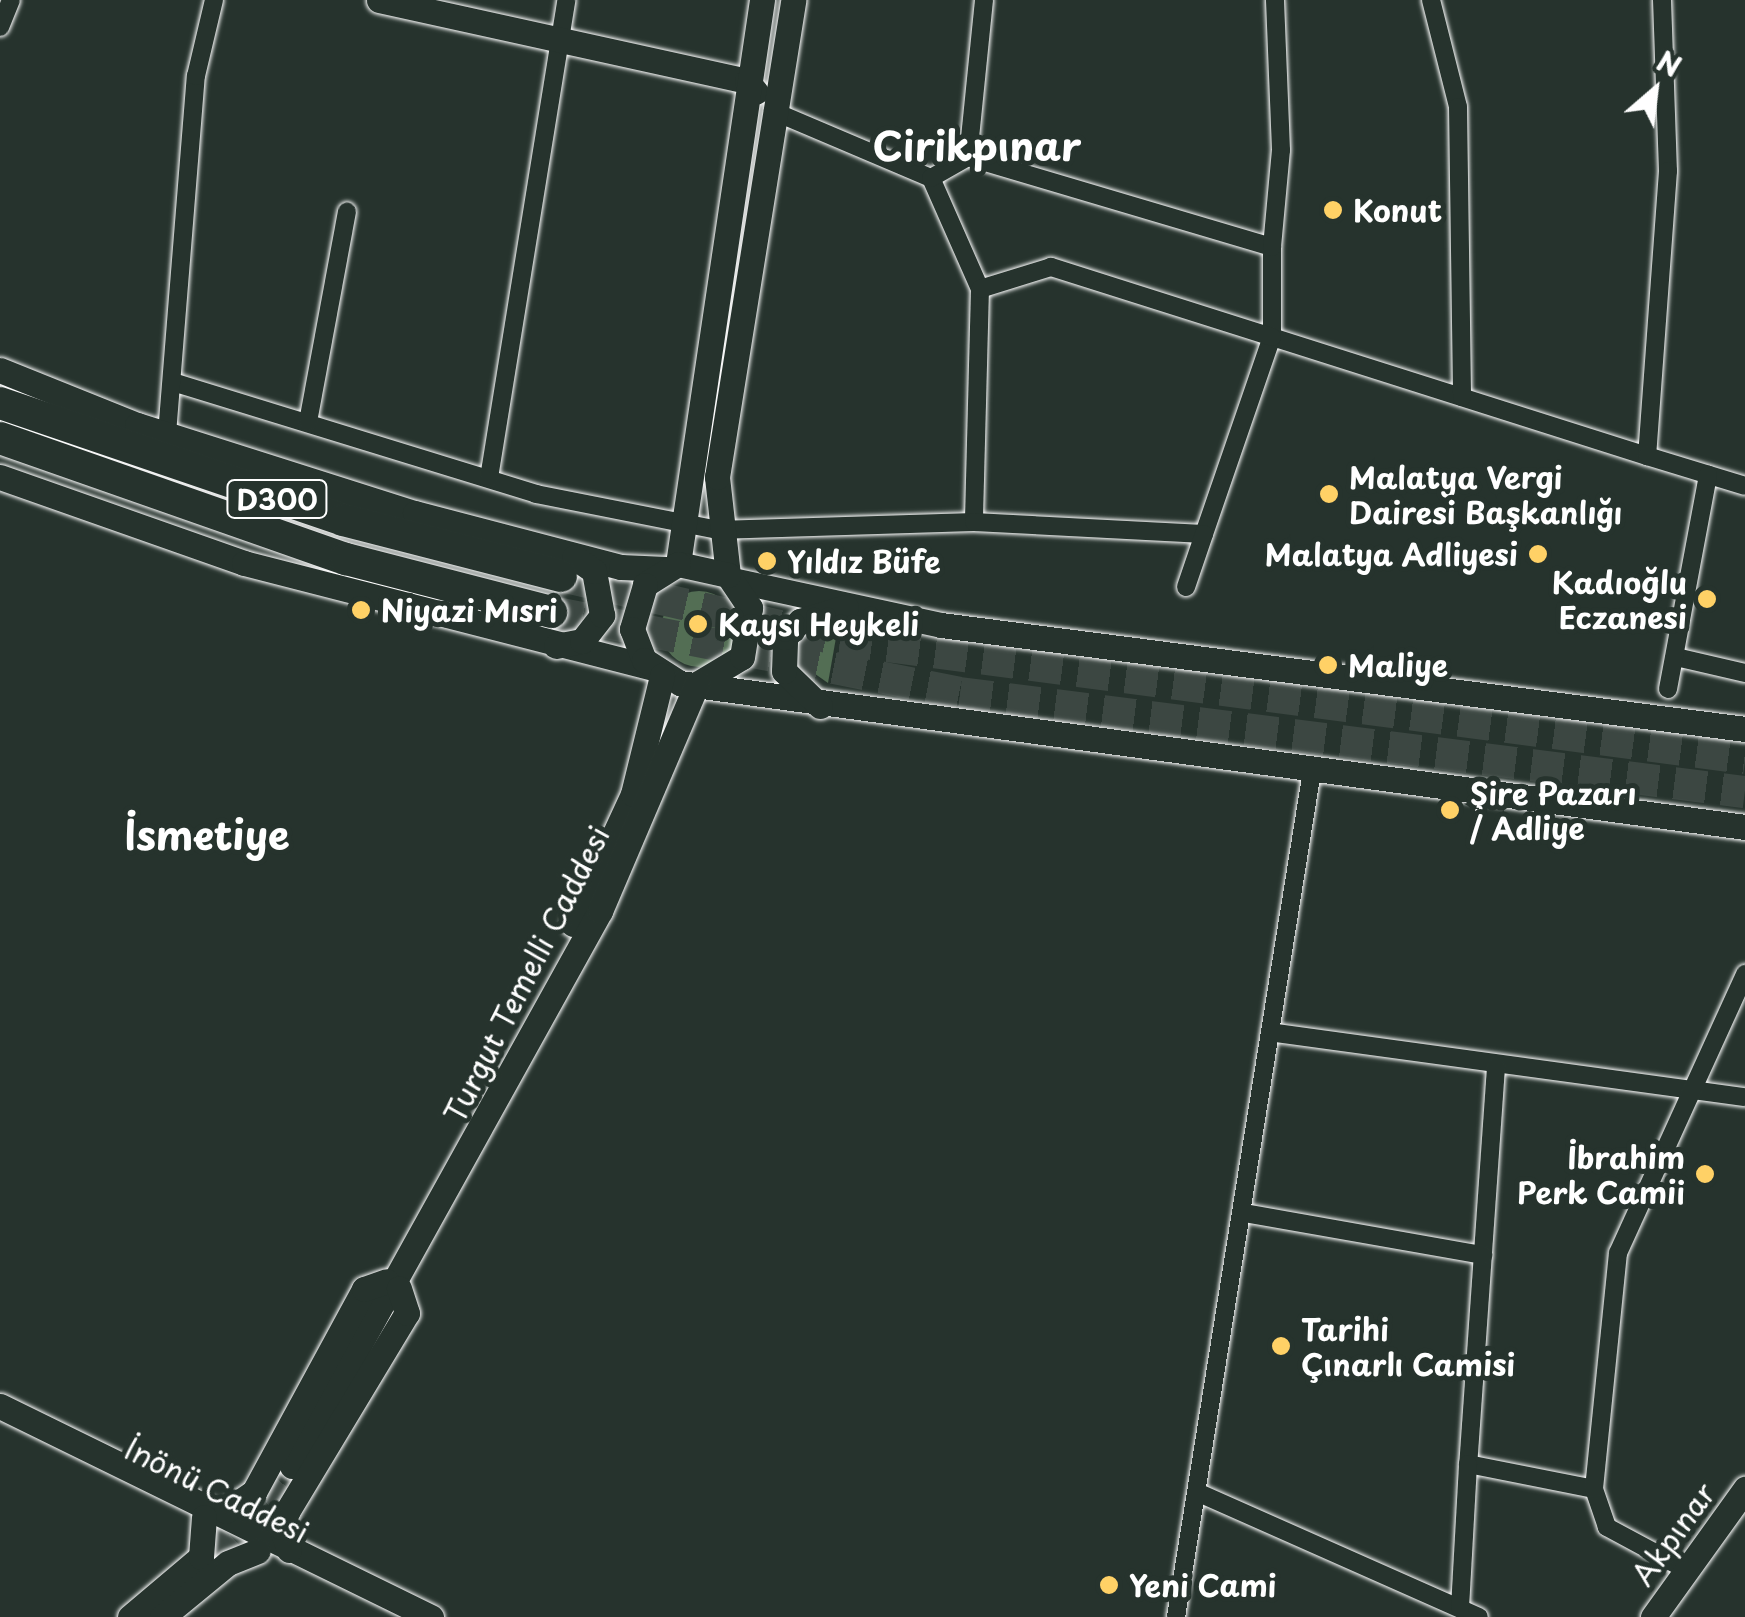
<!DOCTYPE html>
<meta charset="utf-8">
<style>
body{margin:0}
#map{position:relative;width:1745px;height:1617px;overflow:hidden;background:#26332d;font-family:"Playpen Sans",sans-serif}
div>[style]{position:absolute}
.green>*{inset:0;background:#536e54}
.round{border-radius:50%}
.secondary-tunnel>*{height:25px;margin-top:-12.5px;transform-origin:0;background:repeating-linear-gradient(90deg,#3c4742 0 25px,transparent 0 37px)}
.highway-tunnel>*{height:32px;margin-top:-16px;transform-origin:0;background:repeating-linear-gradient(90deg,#3c4742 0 32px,transparent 0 48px)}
.roads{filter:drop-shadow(0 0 2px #fff) drop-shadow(0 0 2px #fff)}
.street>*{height:18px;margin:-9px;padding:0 9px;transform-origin:9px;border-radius:9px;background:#26332d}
.secondary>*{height:25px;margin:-12.5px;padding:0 12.5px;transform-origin:12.5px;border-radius:12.5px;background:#26332d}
.highway>*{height:32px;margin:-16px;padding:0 16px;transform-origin:16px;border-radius:16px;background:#26332d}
.dots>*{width:28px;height:28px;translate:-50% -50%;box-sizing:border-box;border:5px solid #26332d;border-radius:50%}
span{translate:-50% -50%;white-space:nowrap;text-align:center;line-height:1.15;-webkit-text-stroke:10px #26332d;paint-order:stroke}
.shield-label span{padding:2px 8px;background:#26332d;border:2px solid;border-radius:8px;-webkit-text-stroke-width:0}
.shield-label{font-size:28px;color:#fff;font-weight:700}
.poi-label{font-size:30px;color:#fff;font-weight:700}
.left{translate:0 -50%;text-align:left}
.right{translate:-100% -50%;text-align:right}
.street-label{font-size:30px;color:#fff}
.district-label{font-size:40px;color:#fff;font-weight:700}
.north{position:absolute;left:1605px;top:40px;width:100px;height:100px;-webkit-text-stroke:8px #26332d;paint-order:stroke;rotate:28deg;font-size:28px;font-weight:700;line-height:40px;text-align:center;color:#fff}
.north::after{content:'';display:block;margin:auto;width:35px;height:45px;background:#fff;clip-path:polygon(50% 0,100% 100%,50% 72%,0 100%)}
</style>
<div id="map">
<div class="green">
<div class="round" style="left:661px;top:591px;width:76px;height:76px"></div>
<div style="clip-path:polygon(837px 632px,828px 683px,808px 669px,805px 653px,820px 633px)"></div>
</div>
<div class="secondary-tunnel">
<div style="left:188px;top:1581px;width:155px;rotate:-47.9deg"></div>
</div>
<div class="highway-tunnel">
<div style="left:561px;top:576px;width:286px;rotate:12.9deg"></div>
<div style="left:840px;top:640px;width:913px;rotate:7.43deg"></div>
<div style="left:551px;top:612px;width:417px;rotate:11.2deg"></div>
<div style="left:960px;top:693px;width:791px;rotate:7.19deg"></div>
</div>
<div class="roads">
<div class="street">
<div style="left:984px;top:0;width:158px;rotate:95.8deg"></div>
<div style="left:968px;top:157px;width:317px;rotate:16.5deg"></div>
<div style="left:1272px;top:247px;width:90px;rotate:90deg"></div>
<div style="left:1272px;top:337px;width:393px;rotate:17.6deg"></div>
<div style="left:1431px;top:0;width:110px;rotate:75.8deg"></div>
<div style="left:1458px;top:107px;width:290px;rotate:89.2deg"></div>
<div style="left:1662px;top:0;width:171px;rotate:88deg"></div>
<div style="left:1668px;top:171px;width:286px;rotate:94.2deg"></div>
<div style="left:1647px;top:456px;width:102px;rotate:17deg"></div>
<div style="left:0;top:27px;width:29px;rotate:-68deg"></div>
<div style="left:773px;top:111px;width:172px;rotate:23deg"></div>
<div style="left:931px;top:178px;width:121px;rotate:66.2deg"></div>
<div style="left:980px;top:289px;width:233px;rotate:91.5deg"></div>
<div style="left:931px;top:178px;width:43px;rotate:-29.6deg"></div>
<div style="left:1272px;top:247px;width:97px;rotate:-84.7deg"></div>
<div style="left:1281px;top:150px;width:150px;rotate:-92.3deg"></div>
<div style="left:176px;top:383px;width:377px;rotate:17.1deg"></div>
<div style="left:536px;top:494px;width:185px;rotate:11.2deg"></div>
<div style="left:717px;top:530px;width:257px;rotate:-1.8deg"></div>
<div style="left:974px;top:522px;width:230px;rotate:3deg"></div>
<div style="left:1204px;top:534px;width:208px;rotate:-71deg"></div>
<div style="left:1272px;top:337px;width:232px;rotate:-162.4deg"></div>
<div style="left:1051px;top:267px;width:74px;rotate:162.8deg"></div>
<div style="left:308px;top:422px;width:214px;rotate:-79.5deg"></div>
<div style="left:167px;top:434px;width:359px;rotate:-85.4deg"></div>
<div style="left:196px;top:76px;width:78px;rotate:-76.7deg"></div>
<div style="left:489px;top:478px;width:484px;rotate:-80.8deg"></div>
<div style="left:1186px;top:587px;width:56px;rotate:-71.2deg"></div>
<div style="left:1676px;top:657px;width:71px;rotate:13.1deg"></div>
<div style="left:1668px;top:689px;width:218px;rotate:-79.4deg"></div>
<div style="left:1276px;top:1033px;width:473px;rotate:7.8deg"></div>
<div style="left:1496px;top:1067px;width:398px;rotate:94deg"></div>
<div style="left:1468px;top:1464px;width:128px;rotate:11.2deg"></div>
<div style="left:1244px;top:1213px;width:243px;rotate:10deg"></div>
<div style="left:1199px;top:1493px;width:306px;rotate:23.9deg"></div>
<div style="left:1685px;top:1569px;width:89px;rotate:-151.7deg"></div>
<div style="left:1607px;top:1527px;width:40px;rotate:-108.9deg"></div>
<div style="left:1594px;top:1489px;width:237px;rotate:-84.2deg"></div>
<div style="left:1618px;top:1253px;width:307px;rotate:-65.5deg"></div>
<div style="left:1460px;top:1608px;width:144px;rotate:-86.8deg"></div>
<div style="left:1176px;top:1617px;width:857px;rotate:-80.87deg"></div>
</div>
<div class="secondary">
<div style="left:379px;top:0;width:377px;rotate:12.4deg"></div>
<div style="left:747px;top:81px;width:14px;rotate:51deg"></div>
<div style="left:0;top:370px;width:148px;rotate:21.9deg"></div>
<div style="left:137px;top:425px;width:292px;rotate:17.6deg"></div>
<div style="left:415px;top:513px;width:213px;rotate:14.7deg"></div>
<div style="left:621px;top:567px;width:45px;rotate:2.5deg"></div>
<div style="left:0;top:477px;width:259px;rotate:19.4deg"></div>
<div style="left:244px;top:563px;width:421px;rotate:14.4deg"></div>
<div style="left:678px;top:564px;width:570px;rotate:-81.53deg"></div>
<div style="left:728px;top:575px;width:99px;rotate:-96.4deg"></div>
<div style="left:717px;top:477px;width:483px;rotate:-80.9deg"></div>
<div style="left:733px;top:580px;width:213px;rotate:12.2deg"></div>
<div style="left:941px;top:625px;width:811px;rotate:7.37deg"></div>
<div style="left:556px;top:646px;width:26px;rotate:-11deg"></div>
<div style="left:582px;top:641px;width:33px;rotate:-52deg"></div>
<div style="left:602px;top:615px;width:45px;rotate:-100.3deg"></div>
<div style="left:594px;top:571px;width:24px;rotate:-145deg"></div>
<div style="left:697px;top:684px;width:52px;rotate:-31deg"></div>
<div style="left:742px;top:657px;width:50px;rotate:-80.7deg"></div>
<div style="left:750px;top:608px;width:40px;rotate:-124deg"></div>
<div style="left:728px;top:575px;width:51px;rotate:-167.6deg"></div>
<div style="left:678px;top:564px;width:39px;rotate:148deg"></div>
<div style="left:645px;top:585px;width:46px;rotate:106.5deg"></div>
<div style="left:632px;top:629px;width:33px;rotate:69deg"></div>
<div style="left:644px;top:660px;width:43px;rotate:32.6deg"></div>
<div style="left:680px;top:683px;width:1075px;rotate:7.7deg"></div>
<div style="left:820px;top:706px;width:50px;rotate:-135.8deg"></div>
<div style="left:784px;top:671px;width:34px;rotate:-88deg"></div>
<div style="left:785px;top:637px;width:22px;rotate:-47deg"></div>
<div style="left:800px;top:621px;width:48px;rotate:-16.9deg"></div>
<div style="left:573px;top:924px;width:143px;rotate:-65.2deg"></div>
<div style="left:633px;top:794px;width:122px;rotate:-76.2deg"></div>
<div style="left:0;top:1406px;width:480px;rotate:26.1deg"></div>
<div style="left:292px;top:1466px;width:635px;rotate:-60.97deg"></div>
<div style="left:600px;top:911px;width:247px;rotate:-66.9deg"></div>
<div style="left:226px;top:1511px;width:34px;rotate:-34deg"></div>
<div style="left:254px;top:1492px;width:231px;rotate:-61.5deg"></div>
<div style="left:364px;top:1289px;width:24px;rotate:-19deg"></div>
<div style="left:289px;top:1550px;width:24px;rotate:-109deg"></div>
<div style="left:281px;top:1527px;width:18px;rotate:-68deg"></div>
<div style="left:288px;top:1510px;width:230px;rotate:-58.9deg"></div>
<div style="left:407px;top:1313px;width:26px;rotate:-108deg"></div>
<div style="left:130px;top:1617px;width:93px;rotate:-40.2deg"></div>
<div style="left:201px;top:1557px;width:40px;rotate:-85.7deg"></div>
<div style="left:162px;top:1617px;width:85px;rotate:-39.3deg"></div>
<div style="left:228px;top:1563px;width:32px;rotate:-22deg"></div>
<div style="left:1653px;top:1617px;width:158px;rotate:-54.3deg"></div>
</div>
<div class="highway">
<div style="left:0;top:403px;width:362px;rotate:18.8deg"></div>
<div style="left:343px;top:520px;width:225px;rotate:14.4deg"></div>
<div style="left:0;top:438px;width:367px;rotate:19.3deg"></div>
<div style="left:346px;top:559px;width:212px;rotate:14.5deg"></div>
</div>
</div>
<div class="dots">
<div style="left:1333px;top:210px;background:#ffd166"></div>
<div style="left:1329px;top:494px;background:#ffd166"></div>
<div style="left:1538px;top:554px;background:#ffd166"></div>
<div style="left:767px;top:561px;background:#ffd166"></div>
<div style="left:1707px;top:599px;background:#ffd166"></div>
<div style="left:361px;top:610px;background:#ffd166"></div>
<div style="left:698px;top:624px;background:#ffd166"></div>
<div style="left:1328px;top:665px;background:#ffd166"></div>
<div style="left:1450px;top:810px;background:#ffd166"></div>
<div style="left:1705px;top:1174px;background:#ffd166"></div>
<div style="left:1281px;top:1346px;background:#ffd166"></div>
<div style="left:1109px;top:1585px;background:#ffd166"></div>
</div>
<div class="shield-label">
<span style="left:277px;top:499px">D300</span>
</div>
<div class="poi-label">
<span class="left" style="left:1353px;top:210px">Konut</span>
<span class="left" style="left:1349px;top:494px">Malatya Vergi<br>Dairesi Başkanlığı</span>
<span class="right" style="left:1518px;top:554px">Malatya Adliyesi</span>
<span class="left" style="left:787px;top:561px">Yıldız Büfe</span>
<span class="right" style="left:1687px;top:599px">Kadıoğlu<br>Eczanesi</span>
<span class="left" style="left:381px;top:610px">Niyazi Mısri</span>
<span class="left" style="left:718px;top:624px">Kaysı Heykeli</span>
<span class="left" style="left:1348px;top:665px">Maliye</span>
<span class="left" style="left:1470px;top:810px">Şire Pazarı<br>/ Adliye</span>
<span class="right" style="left:1685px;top:1174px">İbrahim<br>Perk Camii</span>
<span class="left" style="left:1301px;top:1346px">Tarihi<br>Çınarlı Camisi</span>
<span class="left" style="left:1129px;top:1585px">Yeni Cami</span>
</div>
<div class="street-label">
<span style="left:526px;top:974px;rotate:-63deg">Turgut Temelli Caddesi</span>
<span style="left:217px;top:1490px;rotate:26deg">İnönü Caddesi</span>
<span style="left:1673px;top:1534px;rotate:-54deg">Akpınar</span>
</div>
<div class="district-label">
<span style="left:977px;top:145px">Cirikpınar</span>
<span style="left:207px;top:834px">İsmetiye</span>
</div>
<div class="north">N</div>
</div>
